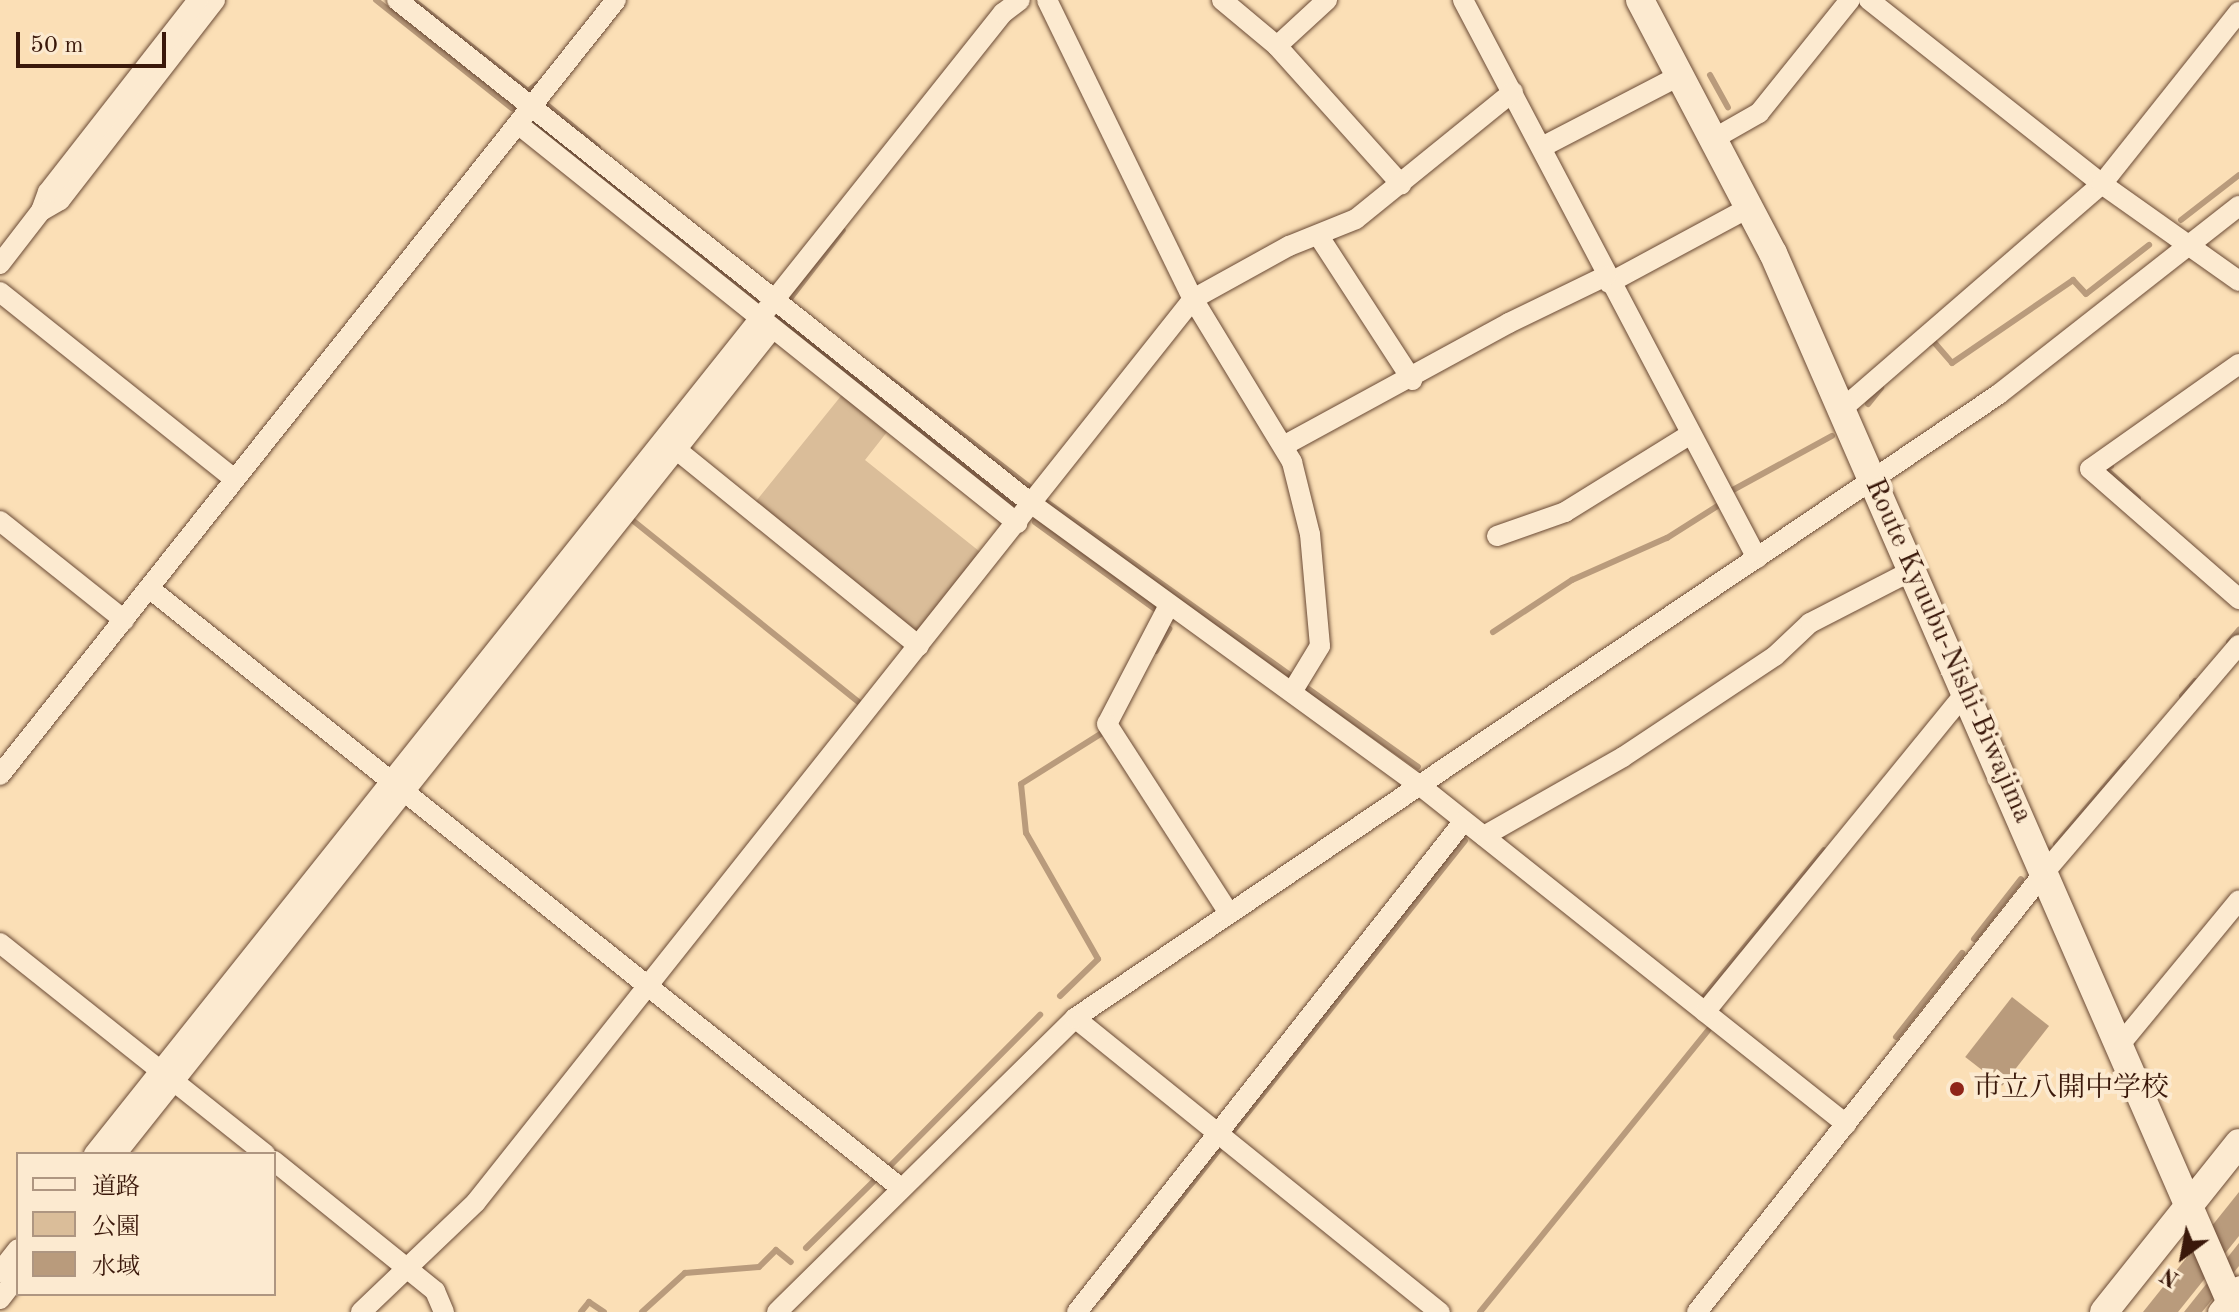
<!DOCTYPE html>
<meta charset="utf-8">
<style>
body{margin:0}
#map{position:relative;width:2239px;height:1312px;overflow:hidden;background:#fbdfb6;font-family:"Old Standard TT","Noto Serif JP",serif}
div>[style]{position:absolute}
.green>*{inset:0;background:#dabd99}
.water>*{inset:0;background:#b99b7c;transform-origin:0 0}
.stream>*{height:6px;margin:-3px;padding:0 3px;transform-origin:3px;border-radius:3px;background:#b99b7c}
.roads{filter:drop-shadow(0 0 2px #6a4a35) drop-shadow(0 0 2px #6a4a35)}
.street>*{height:20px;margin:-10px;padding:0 10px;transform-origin:10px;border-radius:10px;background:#fcead0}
.secondary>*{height:28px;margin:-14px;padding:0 14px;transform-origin:14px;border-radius:14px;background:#fcead0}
.dots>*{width:22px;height:22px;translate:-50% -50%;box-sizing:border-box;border:4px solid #fcead0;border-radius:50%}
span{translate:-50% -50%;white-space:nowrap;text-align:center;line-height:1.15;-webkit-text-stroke:8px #fcead0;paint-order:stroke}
.street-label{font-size:28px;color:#3a180a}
.poi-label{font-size:28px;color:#3a180a}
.left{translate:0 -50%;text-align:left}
.legend{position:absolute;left:16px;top:1152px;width:260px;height:144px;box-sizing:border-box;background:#fcead0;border:2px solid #ae9681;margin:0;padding:10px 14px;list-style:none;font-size:24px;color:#3a180a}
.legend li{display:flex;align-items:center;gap:16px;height:40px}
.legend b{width:40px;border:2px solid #ae9681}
.north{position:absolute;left:2143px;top:1216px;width:80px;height:80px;-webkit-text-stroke:6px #fcead0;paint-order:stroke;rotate:212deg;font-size:22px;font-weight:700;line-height:32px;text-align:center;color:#3a180a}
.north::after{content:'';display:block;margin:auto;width:28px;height:36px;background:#3a180a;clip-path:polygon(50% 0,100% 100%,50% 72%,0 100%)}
.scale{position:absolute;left:16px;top:32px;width:150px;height:36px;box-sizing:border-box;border:4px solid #3a180a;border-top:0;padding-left:10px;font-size:24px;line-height:28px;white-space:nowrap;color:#3a180a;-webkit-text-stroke:6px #fcead0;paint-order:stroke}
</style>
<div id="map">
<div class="green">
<div style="clip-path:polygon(845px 391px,891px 427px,865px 460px,984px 555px,922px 633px,910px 632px,753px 505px)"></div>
</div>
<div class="water">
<div style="left:2012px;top:997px;width:47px;height:76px;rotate:38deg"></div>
<div style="clip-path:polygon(2239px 1192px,2239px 1236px,2178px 1312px,2143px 1312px)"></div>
<div style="clip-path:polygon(2239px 1243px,2239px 1266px,2202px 1312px,2184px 1312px)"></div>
</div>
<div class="stream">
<div style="left:376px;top:0;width:174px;rotate:38.5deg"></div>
<div style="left:413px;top:0;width:147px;rotate:38.4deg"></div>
<div style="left:528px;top:91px;width:11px;rotate:-38deg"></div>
<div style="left:1710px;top:75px;width:37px;rotate:61deg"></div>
<div style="left:546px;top:104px;width:67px;rotate:39.6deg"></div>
<div style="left:2181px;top:220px;width:73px;rotate:-37.8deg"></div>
<div style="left:789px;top:300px;width:88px;rotate:-52.4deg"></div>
<div style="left:775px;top:317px;width:305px;rotate:38.5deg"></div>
<div style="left:1929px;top:344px;width:5px;rotate:-37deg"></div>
<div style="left:1933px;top:341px;width:29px;rotate:49deg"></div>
<div style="left:1952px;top:363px;width:147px;rotate:-34.4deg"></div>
<div style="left:2073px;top:280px;width:19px;rotate:47deg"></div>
<div style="left:2086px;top:294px;width:80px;rotate:-37.9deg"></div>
<div style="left:880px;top:371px;width:192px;rotate:37.8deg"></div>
<div style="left:1868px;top:404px;width:21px;rotate:-51deg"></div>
<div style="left:2111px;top:466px;width:6px;rotate:149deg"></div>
<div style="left:2106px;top:469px;width:43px;rotate:42.2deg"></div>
<div style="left:1731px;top:491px;width:115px;rotate:-28.6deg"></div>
<div style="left:1048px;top:503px;width:301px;rotate:35.4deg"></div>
<div style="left:631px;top:519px;width:295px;rotate:38.8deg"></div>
<div style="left:1035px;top:522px;width:150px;rotate:36deg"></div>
<div style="left:1493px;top:632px;width:95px;rotate:-33.4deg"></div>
<div style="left:1572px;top:580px;width:104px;rotate:-23.9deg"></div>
<div style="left:1667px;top:538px;width:62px;rotate:-32.4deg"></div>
<div style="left:2229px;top:642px;width:16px;rotate:-50deg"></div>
<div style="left:1156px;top:651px;width:26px;rotate:-59deg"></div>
<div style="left:1307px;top:688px;width:136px;rotate:35.4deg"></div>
<div style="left:2182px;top:696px;width:20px;rotate:-49deg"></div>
<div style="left:2056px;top:844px;width:106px;rotate:-49.6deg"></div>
<div style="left:1974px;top:939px;width:76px;rotate:-51.9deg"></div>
<div style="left:1060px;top:996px;width:53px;rotate:-44.2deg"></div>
<div style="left:1098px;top:959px;width:145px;rotate:-119.7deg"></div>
<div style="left:1026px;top:833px;width:49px;rotate:-95.8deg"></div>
<div style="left:1021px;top:784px;width:96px;rotate:-32.2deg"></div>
<div style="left:1703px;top:998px;width:191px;rotate:-50.7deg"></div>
<div style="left:1896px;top:1037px;width:107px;rotate:-51.8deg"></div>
<div style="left:1234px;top:1130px;width:370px;rotate:-51.4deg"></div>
<div style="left:888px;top:1168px;width:216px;rotate:-45.2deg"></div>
<div style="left:806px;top:1248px;width:97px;rotate:-44.6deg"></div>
<div style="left:1102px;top:1297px;width:193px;rotate:-51.5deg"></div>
<div style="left:581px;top:1312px;width:13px;rotate:-51deg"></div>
<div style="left:589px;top:1302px;width:18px;rotate:34deg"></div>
<div style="left:642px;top:1312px;width:58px;rotate:-42.2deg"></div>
<div style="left:685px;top:1273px;width:74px;rotate:-4.6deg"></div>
<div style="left:759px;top:1267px;width:24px;rotate:-45deg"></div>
<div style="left:776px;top:1250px;width:19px;rotate:39deg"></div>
<div style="left:1480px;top:1312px;width:363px;rotate:-51deg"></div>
</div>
<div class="roads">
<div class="street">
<div style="left:397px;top:0;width:811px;rotate:38.44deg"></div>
<div style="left:1032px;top:504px;width:477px;rotate:36deg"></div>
<div style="left:1418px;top:784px;width:547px;rotate:38.46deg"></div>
<div style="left:1047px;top:0;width:333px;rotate:64deg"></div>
<div style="left:1193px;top:299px;width:191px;rotate:58.7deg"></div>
<div style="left:1292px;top:462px;width:74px;rotate:76deg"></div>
<div style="left:1310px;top:534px;width:112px;rotate:84.9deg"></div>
<div style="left:1320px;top:646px;width:54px;rotate:121.3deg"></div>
<div style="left:1222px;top:0;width:72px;rotate:39.9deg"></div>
<div style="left:1277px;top:46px;width:68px;rotate:-42.6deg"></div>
<div style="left:1463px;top:0;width:631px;rotate:62.22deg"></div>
<div style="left:1869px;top:0;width:297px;rotate:38.3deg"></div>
<div style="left:2102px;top:184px;width:168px;rotate:35.3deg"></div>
<div style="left:1277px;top:46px;width:186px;rotate:48.1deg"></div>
<div style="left:519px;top:125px;width:638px;rotate:38.63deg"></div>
<div style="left:1715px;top:138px;width:51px;rotate:-29.6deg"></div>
<div style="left:1759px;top:113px;width:145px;rotate:-51.2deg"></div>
<div style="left:1542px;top:147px;width:157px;rotate:-27.4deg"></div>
<div style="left:41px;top:211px;width:22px;rotate:-30deg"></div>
<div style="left:60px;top:200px;width:253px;rotate:-52.2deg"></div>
<div style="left:1318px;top:235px;width:173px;rotate:57deg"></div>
<div style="left:0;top:264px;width:67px;rotate:-52.3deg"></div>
<div style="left:41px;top:211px;width:20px;rotate:-70deg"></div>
<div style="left:48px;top:192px;width:244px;rotate:-52deg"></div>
<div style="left:1609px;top:283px;width:160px;rotate:-28.3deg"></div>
<div style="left:0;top:292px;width:298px;rotate:38.6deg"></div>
<div style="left:2239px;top:364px;width:182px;rotate:144.8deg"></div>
<div style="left:2090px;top:469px;width:198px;rotate:41.1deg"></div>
<div style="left:1842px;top:409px;width:344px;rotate:-40.9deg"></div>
<div style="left:2102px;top:184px;width:220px;rotate:-51.5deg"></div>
<div style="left:667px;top:442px;width:324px;rotate:39deg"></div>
<div style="left:1285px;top:445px;width:255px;rotate:-28.6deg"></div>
<div style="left:1509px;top:323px;width:108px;rotate:-25.9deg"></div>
<div style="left:0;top:521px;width:159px;rotate:38.6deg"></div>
<div style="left:1497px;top:536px;width:72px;rotate:-19.4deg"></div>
<div style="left:1565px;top:512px;width:148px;rotate:-31.8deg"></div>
<div style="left:149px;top:588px;width:963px;rotate:38.59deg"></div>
<div style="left:1169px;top:605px;width:134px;rotate:117.5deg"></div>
<div style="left:1107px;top:724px;width:224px;rotate:57.2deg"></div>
<div style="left:0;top:775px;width:990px;rotate:-51.52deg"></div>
<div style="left:1484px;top:836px;width:160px;rotate:-29.6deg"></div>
<div style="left:1623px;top:757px;width:182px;rotate:-33.6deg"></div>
<div style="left:1775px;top:656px;width:48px;rotate:-43.3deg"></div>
<div style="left:1810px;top:623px;width:116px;rotate:-27.2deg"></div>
<div style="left:0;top:943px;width:339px;rotate:38.5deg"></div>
<div style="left:1705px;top:1012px;width:413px;rotate:-50.8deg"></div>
<div style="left:1075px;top:1018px;width:469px;rotate:38.9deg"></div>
<div style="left:2118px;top:1047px;width:190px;rotate:-50.5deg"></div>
<div style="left:94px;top:1154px;width:1459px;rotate:-51.46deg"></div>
<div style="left:1003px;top:13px;width:21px;rotate:-37deg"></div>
<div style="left:116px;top:1154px;width:1055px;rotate:-51.5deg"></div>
<div style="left:274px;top:1161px;width:207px;rotate:38.9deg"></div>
<div style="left:435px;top:1291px;width:23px;rotate:67deg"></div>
<div style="left:0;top:1272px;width:29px;rotate:-52deg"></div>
<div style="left:0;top:1299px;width:29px;rotate:-52deg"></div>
<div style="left:361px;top:1312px;width:159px;rotate:-43.7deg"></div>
<div style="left:476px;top:1202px;width:1153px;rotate:-51.55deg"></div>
<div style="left:1193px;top:299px;width:110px;rotate:-28.9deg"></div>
<div style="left:1289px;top:246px;width:72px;rotate:-21.9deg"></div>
<div style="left:1356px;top:219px;width:202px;rotate:-39deg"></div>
<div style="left:777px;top:1312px;width:419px;rotate:-44.6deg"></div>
<div style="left:1075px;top:1018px;width:1115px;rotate:-34.03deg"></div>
<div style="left:1999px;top:394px;width:305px;rotate:-38.1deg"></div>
<div style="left:1077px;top:1312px;width:625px;rotate:-51.76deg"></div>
<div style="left:1697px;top:1312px;width:560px;rotate:-51.68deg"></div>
<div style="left:2044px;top:873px;width:300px;rotate:-49.5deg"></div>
<div style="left:2218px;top:1312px;width:33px;rotate:-51deg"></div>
</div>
<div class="secondary">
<div style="left:1640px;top:0;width:286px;rotate:62.3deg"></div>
<div style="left:1773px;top:253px;width:1155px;rotate:66.43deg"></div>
<div style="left:2104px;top:1312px;width:216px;rotate:-51.4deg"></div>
</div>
</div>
<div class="dots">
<div style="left:1957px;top:1089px;background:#8f2418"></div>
</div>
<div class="street-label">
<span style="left:1948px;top:651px;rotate:66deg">Route Kyuubu-Nishi-Biwajima</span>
</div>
<div class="poi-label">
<span class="left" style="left:1973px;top:1089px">市立八開中学校</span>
</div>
<ul class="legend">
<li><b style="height:10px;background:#fcead0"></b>道路</li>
<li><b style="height:22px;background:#dabd99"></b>公園</li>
<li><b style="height:22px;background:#b99b7c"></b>水域</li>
</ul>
<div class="north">N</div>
<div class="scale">50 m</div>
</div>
